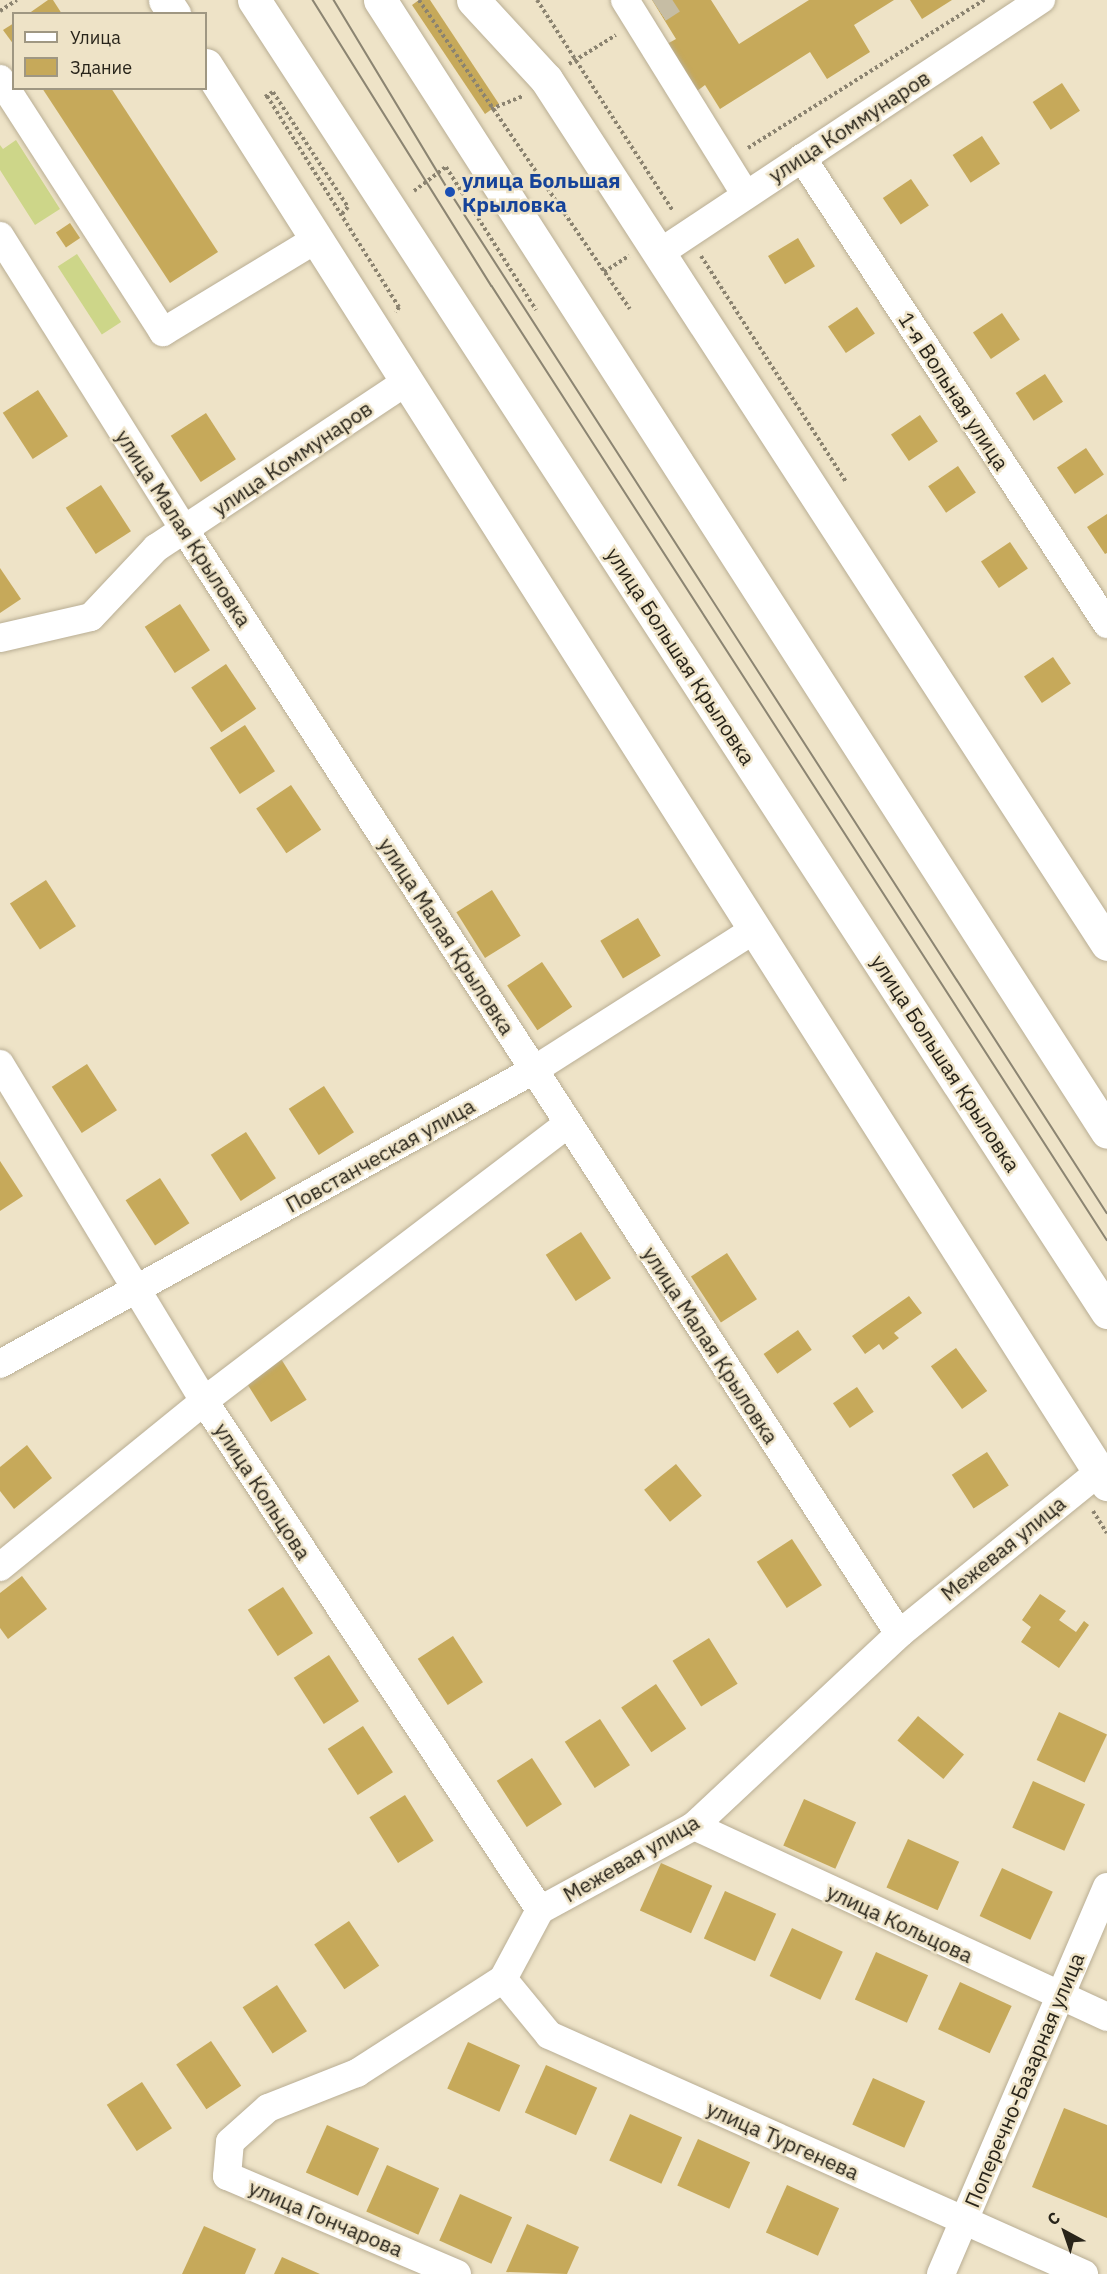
<!DOCTYPE html>
<meta charset="utf-8">
<style>
body{margin:0}
#map{position:relative;width:1107px;height:2274px;overflow:hidden;background:#eee3c7;font-family:"IBM Plex Sans",sans-serif}
div>[style]{position:absolute}
.green>*{inset:0;background:#cdd689;transform-origin:0 0}
.building>*{inset:0;background:#c6a95a;transform-origin:0 0}
.minor-tunnel>*{height:28px;margin-top:-14px;transform-origin:0;background:repeating-linear-gradient(90deg,#c6bda4 0 28px,transparent 0 42px)}
.path>*{height:4px;margin-top:-2px;transform-origin:0;background:repeating-linear-gradient(90deg,#8b8370 0 3px,transparent 0 6px)}
.roads{filter:drop-shadow(0 0 2px #b9ae94) drop-shadow(0 0 2px #b9ae94)}
.minor>*{height:28px;margin:-14px;padding:0 14px;transform-origin:14px;border-radius:14px;background:#fff}
.major>*{height:33px;margin:-16.5px;padding:0 16.5px;transform-origin:16.5px;border-radius:16.5px;background:#fff}
.tram>*{height:1.5px;margin:-0.75px;padding:0 0.75px;transform-origin:0.75px;border-radius:0.75px;background:#8c8572}
.dots>*{width:16px;height:16px;translate:-50% -50%;box-sizing:border-box;border:3px solid #eee3c7;border-radius:50%}
span{translate:-50% -50%;white-space:nowrap;text-align:center;line-height:1.15;-webkit-text-stroke:5px #eee3c7;paint-order:stroke}
.street-label{font-size:21px;color:#28241a}
.transit-label{font-size:21px;color:#164399;font-weight:700}
.left{translate:0 -50%;text-align:left}
.legend{position:absolute;left:12px;top:12px;width:195px;height:78px;box-sizing:border-box;background:#eee3c7;border:2px solid #9f9782;margin:0;padding:8px 10px;list-style:none;font-size:18px;color:#28241a}
.legend li{display:flex;align-items:center;gap:12px;height:30px}
.legend b{width:30px;border:2px solid #9f9782}
.north{position:absolute;left:1035px;top:2202px;width:60px;height:60px;-webkit-text-stroke:4px #eee3c7;paint-order:stroke;rotate:320deg;font-size:16px;font-weight:700;line-height:24px;text-align:center;color:#28241a}
.north::after{content:'';display:block;margin:auto;width:21px;height:27px;background:#28241a;clip-path:polygon(50% 0,100% 100%,50% 72%,0 100%)}
</style>
<div id="map">
<div class="green">
<div style="clip-path:polygon(16px 140px,60px 209px,35px 225px,0 170px,0 145px,3px 149px)"></div>
<div style="left:77px;top:254px;width:81px;height:23px;rotate:57deg"></div>
</div>
<div class="building">
<div style="clip-path:polygon(48px 0,53px 0,62px 14px,28px 14px)"></div>
<div style="clip-path:polygon(419px 0,430px 0,499px 104px,485px 114px,412px 5px)"></div>
<div style="clip-path:polygon(652px 0,711px 0,739px 44px,809px 0,894px 0,854px 25px,870px 52px,827px 79px,810px 52px,720px 109px,705px 85px,697px 91px,667px 44px,676px 39px)"></div>
<div style="clip-path:polygon(910px 0,952px 0,922px 19px)"></div>
<div style="clip-path:polygon(14px 23px,14px 45px,3px 30px)"></div>
<div style="left:1062px;top:83px;width:33px;height:35px;rotate:57deg"></div>
<div style="clip-path:polygon(42px 88px,111px 88px,218px 252px,170px 283px)"></div>
<div style="left:982px;top:136px;width:33px;height:35px;rotate:57deg"></div>
<div style="left:911px;top:179px;width:32px;height:34px;rotate:56deg"></div>
<div style="left:70px;top:223px;width:18px;height:17px;rotate:56deg"></div>
<div style="left:798px;top:238px;width:33px;height:35px;rotate:59deg"></div>
<div style="left:857px;top:307px;width:32px;height:35px;rotate:56deg"></div>
<div style="left:1002px;top:313px;width:32px;height:35px;rotate:56deg"></div>
<div style="left:1045px;top:374px;width:33px;height:35px;rotate:57deg"></div>
<div style="left:38px;top:390px;width:55px;height:42px;rotate:57deg"></div>
<div style="left:206px;top:413px;width:55px;height:42px;rotate:57deg"></div>
<div style="left:920px;top:415px;width:32px;height:35px;rotate:56deg"></div>
<div style="left:1086px;top:448px;width:32px;height:35px;rotate:56deg"></div>
<div style="left:958px;top:466px;width:32px;height:36px;rotate:56deg"></div>
<div style="left:101px;top:485px;width:55px;height:42px;rotate:57deg"></div>
<div style="clip-path:polygon(1107px 514px,1107px 553px,1105px 554px,1087px 527px)"></div>
<div style="left:1010px;top:542px;width:32px;height:35px;rotate:56deg"></div>
<div style="clip-path:polygon(0 568px,21px 599px,0 613px)"></div>
<div style="left:180px;top:604px;width:55px;height:42px;rotate:57deg"></div>
<div style="left:1053px;top:657px;width:32px;height:35px;rotate:56deg"></div>
<div style="left:226px;top:664px;width:54px;height:42px;rotate:56deg"></div>
<div style="left:245px;top:725px;width:55px;height:42px;rotate:57deg"></div>
<div style="left:291px;top:785px;width:54px;height:42px;rotate:56deg"></div>
<div style="left:46px;top:880px;width:55px;height:43px;rotate:57deg"></div>
<div style="left:492px;top:890px;width:54px;height:42px;rotate:58deg"></div>
<div style="left:638px;top:918px;width:44px;height:44px;rotate:59deg"></div>
<div style="left:542px;top:962px;width:54px;height:42px;rotate:56deg"></div>
<div style="left:87px;top:1064px;width:55px;height:42px;rotate:57deg"></div>
<div style="left:324px;top:1086px;width:55px;height:42px;rotate:57deg"></div>
<div style="left:246px;top:1132px;width:55px;height:42px;rotate:57deg"></div>
<div style="clip-path:polygon(0 1161px,23px 1196px,0 1211px)"></div>
<div style="left:160px;top:1178px;width:54px;height:41px;rotate:57deg"></div>
<div style="left:581px;top:1232px;width:55px;height:42px;rotate:57deg"></div>
<div style="left:727px;top:1253px;width:55px;height:43px;rotate:57deg"></div>
<div style="clip-path:polygon(909px 1296px,922px 1313px,894px 1333px,899px 1338px,883px 1350px,879px 1344px,865px 1354px,852px 1336px)"></div>
<div style="left:798px;top:1330px;width:24px;height:42px;rotate:55deg"></div>
<div style="left:956px;top:1348px;width:53px;height:31px;rotate:54deg"></div>
<div style="left:278px;top:1354px;width:54px;height:42px;rotate:58deg"></div>
<div style="left:857px;top:1387px;width:30px;height:29px;rotate:56deg"></div>
<div style="clip-path:polygon(27px 1445px,52px 1478px,14px 1509px,0 1491px,0 1467px)"></div>
<div style="left:987px;top:1452px;width:40px;height:42px;rotate:57deg"></div>
<div style="left:676px;top:1464px;width:41px;height:41px;rotate:51deg"></div>
<div style="left:792px;top:1539px;width:55px;height:42px;rotate:57deg"></div>
<div style="clip-path:polygon(22px 1576px,47px 1609px,8px 1639px,0 1628px,0 1593px)"></div>
<div style="left:283px;top:1587px;width:55px;height:42px;rotate:57deg"></div>
<div style="clip-path:polygon(1040px 1594px,1066px 1611px,1059px 1620px,1076px 1632px,1084px 1621px,1089px 1625px,1059px 1668px,1021px 1642px,1031px 1627px,1022px 1620px)"></div>
<div style="left:453px;top:1636px;width:55px;height:42px;rotate:57deg"></div>
<div style="left:709px;top:1638px;width:54px;height:43px;rotate:58deg"></div>
<div style="left:329px;top:1655px;width:55px;height:42px;rotate:57deg"></div>
<div style="left:656px;top:1684px;width:54px;height:42px;rotate:56deg"></div>
<div style="left:1059px;top:1712px;width:53px;height:53px;rotate:25deg"></div>
<div style="left:918px;top:1716px;width:60px;height:32px;rotate:40deg"></div>
<div style="left:600px;top:1719px;width:55px;height:42px;rotate:57deg"></div>
<div style="left:363px;top:1726px;width:55px;height:42px;rotate:57deg"></div>
<div style="left:532px;top:1758px;width:55px;height:42px;rotate:57deg"></div>
<div style="left:1033px;top:1781px;width:57px;height:51px;rotate:24deg"></div>
<div style="left:405px;top:1795px;width:54px;height:42px;rotate:58deg"></div>
<div style="left:804px;top:1799px;width:57px;height:51px;rotate:24deg"></div>
<div style="left:908px;top:1839px;width:56px;height:53px;rotate:24deg"></div>
<div style="left:661px;top:1863px;width:56px;height:52px;rotate:24deg"></div>
<div style="left:1002px;top:1868px;width:56px;height:53px;rotate:25deg"></div>
<div style="left:725px;top:1891px;width:56px;height:52px;rotate:24deg"></div>
<div style="left:349px;top:1921px;width:54px;height:42px;rotate:56deg"></div>
<div style="left:792px;top:1928px;width:56px;height:53px;rotate:25deg"></div>
<div style="left:876px;top:1952px;width:57px;height:52px;rotate:24deg"></div>
<div style="left:960px;top:1982px;width:57px;height:52px;rotate:25deg"></div>
<div style="left:277px;top:1985px;width:55px;height:41px;rotate:57deg"></div>
<div style="left:211px;top:2041px;width:54px;height:42px;rotate:56deg"></div>
<div style="left:468px;top:2042px;width:57px;height:51px;rotate:24deg"></div>
<div style="left:546px;top:2065px;width:56px;height:52px;rotate:24deg"></div>
<div style="left:873px;top:2078px;width:57px;height:51px;rotate:24deg"></div>
<div style="left:142px;top:2082px;width:55px;height:42px;rotate:57deg"></div>
<div style="clip-path:polygon(1064px 2108px,1107px 2125px,1107px 2218px,1032px 2187px)"></div>
<div style="left:630px;top:2114px;width:57px;height:51px;rotate:24deg"></div>
<div style="left:327px;top:2125px;width:57px;height:52px;rotate:24deg"></div>
<div style="left:698px;top:2139px;width:57px;height:51px;rotate:24deg"></div>
<div style="left:387px;top:2165px;width:57px;height:51px;rotate:24deg"></div>
<div style="left:787px;top:2185px;width:57px;height:52px;rotate:24deg"></div>
<div style="left:460px;top:2194px;width:57px;height:51px;rotate:24deg"></div>
<div style="clip-path:polygon(527px 2224px,579px 2247px,567px 2274px,506px 2272px)"></div>
<div style="clip-path:polygon(204px 2226px,256px 2249px,245px 2274px,182px 2274px)"></div>
<div style="clip-path:polygon(282px 2257px,320px 2274px,274px 2274px)"></div>
</div>
<div class="minor-tunnel">
<div style="left:658px;top:9px;width:17px;rotate:-33deg"></div>
</div>
<div class="path">
<div style="left:419px;top:0;width:374px;rotate:55.7deg"></div>
<div style="left:537px;top:0;width:251px;rotate:57.2deg"></div>
<div style="left:0;top:11px;width:20px;rotate:-33deg"></div>
<div style="left:569px;top:64px;width:55px;rotate:-31.7deg"></div>
<div style="left:267px;top:96px;width:249px;rotate:58deg"></div>
<div style="left:399px;top:307px;width:6px;rotate:121deg"></div>
<div style="left:265px;top:97px;width:9px;rotate:-32deg"></div>
<div style="left:273px;top:92px;width:137px;rotate:56.9deg"></div>
<div style="left:348px;top:207px;width:11px;rotate:131deg"></div>
<div style="left:491px;top:109px;width:35px;rotate:-22deg"></div>
<div style="left:748px;top:148px;width:279px;rotate:-32.1deg"></div>
<div style="left:414px;top:191px;width:40px;rotate:-37deg"></div>
<div style="left:446px;top:167px;width:169px;rotate:57.8deg"></div>
<div style="left:701px;top:256px;width:269px;rotate:57.3deg"></div>
<div style="left:604px;top:272px;width:30px;rotate:-33deg"></div>
<div style="left:1093px;top:1511px;width:26px;rotate:58deg"></div>
</div>
<div class="roads">
<div class="minor">
<div style="left:625px;top:0;width:229px;rotate:58.2deg"></div>
<div style="left:0;top:79px;width:301px;rotate:57.2deg"></div>
<div style="left:163px;top:332px;width:178px;rotate:-31.2deg"></div>
<div style="left:802px;top:158px;width:557px;rotate:56.79deg"></div>
<div style="left:0;top:236px;width:346px;rotate:57.9deg"></div>
<div style="left:184px;top:529px;width:1316px;rotate:57.09deg"></div>
<div style="left:658px;top:254px;width:460px;rotate:-33.6deg"></div>
<div style="left:0;top:638px;width:93px;rotate:-13deg"></div>
<div style="left:91px;top:617px;width:95px;rotate:-46.7deg"></div>
<div style="left:156px;top:548px;width:298px;rotate:-33.6deg"></div>
<div style="left:0;top:1064px;width:394px;rotate:58.8deg"></div>
<div style="left:204px;top:1401px;width:610px;rotate:56.57deg"></div>
<div style="left:0;top:1364px;width:610px;rotate:-28.84deg"></div>
<div style="left:534px;top:1070px;width:259px;rotate:-32.5deg"></div>
<div style="left:0;top:1567px;width:263px;rotate:-39.1deg"></div>
<div style="left:204px;top:1401px;width:457px;rotate:-37.3deg"></div>
<div style="left:694px;top:1826px;width:455px;rotate:24.8deg"></div>
<div style="left:503px;top:1979px;width:72px;rotate:50.6deg"></div>
<div style="left:549px;top:2035px;width:586px;rotate:24.07deg"></div>
<div style="left:457px;top:2274px;width:250px;rotate:-156.9deg"></div>
<div style="left:227px;top:2176px;width:34px;rotate:-85deg"></div>
<div style="left:230px;top:2142px;width:51px;rotate:-41.8deg"></div>
<div style="left:268px;top:2108px;width:96px;rotate:-21.5deg"></div>
<div style="left:357px;top:2073px;width:174px;rotate:-32.8deg"></div>
<div style="left:503px;top:1979px;width:78px;rotate:-61.8deg"></div>
<div style="left:540px;top:1910px;width:175px;rotate:-28.6deg"></div>
<div style="left:694px;top:1826px;width:281px;rotate:-43.1deg"></div>
<div style="left:899px;top:1634px;width:257px;rotate:-39deg"></div>
<div style="left:941px;top:2274px;width:421px;rotate:-66.8deg"></div>
</div>
<div class="major">
<div style="left:165px;top:0;width:17px;rotate:57deg"></div>
<div style="left:254px;top:0;width:1565px;rotate:56.97deg"></div>
<div style="left:380px;top:0;width:1345px;rotate:57.29deg"></div>
<div style="left:473px;top:0;width:108px;rotate:47.3deg"></div>
<div style="left:546px;top:79px;width:1031px;rotate:57.03deg"></div>
<div style="left:206px;top:65px;width:1681px;rotate:57.59deg"></div>
</div>
</div>
<div class="tram">
<div style="left:313px;top:0;width:337px;rotate:58deg"></div>
<div style="left:492px;top:286px;width:1135px;rotate:57.19deg"></div>
<div style="left:334px;top:0;width:224px;rotate:58.9deg"></div>
<div style="left:450px;top:192px;width:1214px;rotate:57.24deg"></div>
</div>
<div class="dots">
<div style="left:450px;top:192px;background:#1a4fb4"></div>
</div>
<div class="street-label">
<span style="left:849px;top:126px;rotate:-33deg">улица Коммунаров</span>
<span style="left:954px;top:391px;rotate:57deg">1-я Вольная улица</span>
<span style="left:292px;top:458px;rotate:-34deg">улица Коммунаров</span>
<span style="left:184px;top:528px;rotate:57deg">улица Малая Крыловка</span>
<span style="left:681px;top:656px;rotate:57deg">улица Большая Крыловка</span>
<span style="left:447px;top:936px;rotate:57deg">улица Малая Крыловка</span>
<span style="left:946px;top:1063px;rotate:57deg">улица Большая Крыловка</span>
<span style="left:380px;top:1155px;rotate:-29deg">Повстанческая улица</span>
<span style="left:711px;top:1345px;rotate:57deg">улица Малая Крыловка</span>
<span style="left:263px;top:1491px;rotate:57deg">улица Кольцова</span>
<span style="left:1003px;top:1548px;rotate:-39deg">Межевая улица</span>
<span style="left:631px;top:1858px;rotate:-30deg">Межевая улица</span>
<span style="left:900px;top:1923px;rotate:25deg">улица Кольцова</span>
<span style="left:1024px;top:2080px;rotate:-67deg">Поперечно-Базарная улица</span>
<span style="left:783px;top:2140px;rotate:24deg">улица Тургенева</span>
<span style="left:326px;top:2218px;rotate:23deg">улица Гончарова</span>
</div>
<div class="transit-label">
<span class="left" style="left:462px;top:192px">улица Большая<br>Крыловка</span>
</div>
<ul class="legend">
<li><b style="height:8px;background:#fff"></b>Улица</li>
<li><b style="height:16px;background:#c6a95a"></b>Здание</li>
</ul>
<div class="north">С</div>
</div>
